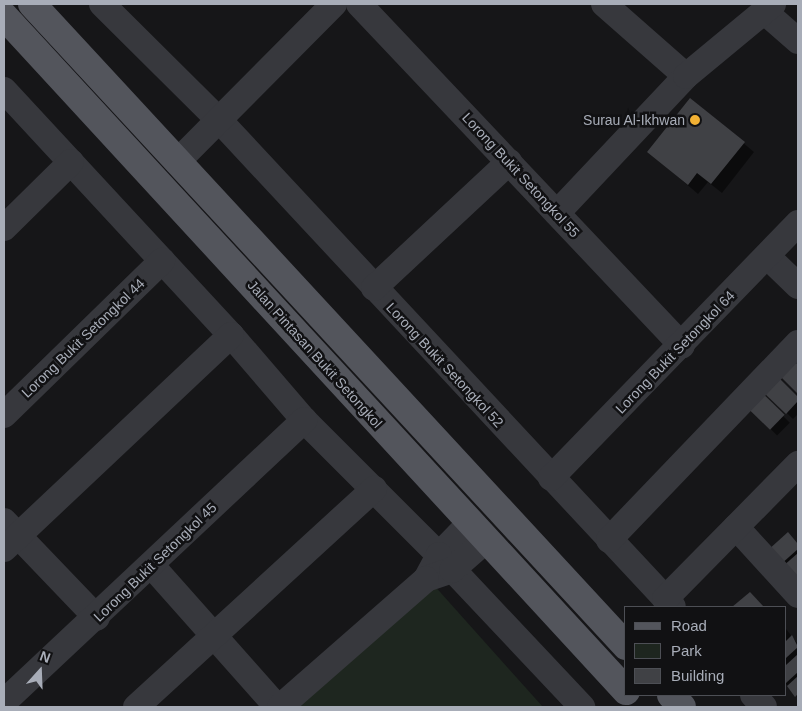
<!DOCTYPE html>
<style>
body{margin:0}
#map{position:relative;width:802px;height:711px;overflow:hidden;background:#161618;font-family:Arial,sans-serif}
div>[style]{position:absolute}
.green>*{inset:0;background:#1e261f}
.shadow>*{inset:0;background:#0007;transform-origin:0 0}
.building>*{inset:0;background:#404145;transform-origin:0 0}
.minor>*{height:26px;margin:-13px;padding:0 13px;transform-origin:13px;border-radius:13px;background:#37383d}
.major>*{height:28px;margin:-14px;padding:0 14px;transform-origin:14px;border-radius:14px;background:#53555c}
.dots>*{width:14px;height:14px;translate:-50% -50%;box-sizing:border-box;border:2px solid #111113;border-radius:50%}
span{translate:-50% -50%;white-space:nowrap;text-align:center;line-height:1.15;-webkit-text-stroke:5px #111113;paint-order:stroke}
.poi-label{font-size:14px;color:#a8adb8}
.right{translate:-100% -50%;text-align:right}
.street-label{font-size:14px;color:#a8adb8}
.frame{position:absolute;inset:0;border:5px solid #a8adb8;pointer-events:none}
.legend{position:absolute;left:624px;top:606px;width:162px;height:90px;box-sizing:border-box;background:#111113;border:1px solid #4d4f55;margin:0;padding:6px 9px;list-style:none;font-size:15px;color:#a8adb8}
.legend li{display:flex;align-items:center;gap:10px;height:25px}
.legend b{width:25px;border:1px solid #4d4f55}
.north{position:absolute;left:15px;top:646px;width:50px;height:50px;-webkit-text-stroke:4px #111113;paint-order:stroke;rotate:20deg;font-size:14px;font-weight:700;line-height:20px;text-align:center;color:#a8adb8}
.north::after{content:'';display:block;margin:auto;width:18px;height:22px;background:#a8adb8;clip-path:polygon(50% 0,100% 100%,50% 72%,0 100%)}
</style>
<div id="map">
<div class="green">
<div style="clip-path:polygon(432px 583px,543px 707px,299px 707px)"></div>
</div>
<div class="shadow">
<div style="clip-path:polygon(691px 99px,754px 152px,722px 193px,708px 182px,698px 194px,649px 152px)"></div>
<div style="clip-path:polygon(774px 375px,798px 398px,798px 414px,793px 419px,761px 388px)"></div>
<div style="left:758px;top:391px;width:45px;height:18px;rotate:45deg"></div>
<div style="clip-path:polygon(788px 534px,798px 545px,798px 583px,769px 551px)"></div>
<div style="clip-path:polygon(786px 629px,798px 644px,798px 698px,786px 684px)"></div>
</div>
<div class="building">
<div style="clip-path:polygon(690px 98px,745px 142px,711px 184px,697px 173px,688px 185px,647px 152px)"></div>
<div style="clip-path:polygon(791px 357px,798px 365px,798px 394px,776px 372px)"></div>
<div style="clip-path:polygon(774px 373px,798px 397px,798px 401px,786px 414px,759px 388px)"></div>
<div style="left:758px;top:389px;width:37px;height:21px;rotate:44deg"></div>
<div style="clip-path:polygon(788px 532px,798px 544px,798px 549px,780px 565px,767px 551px)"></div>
<div style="clip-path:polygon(798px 553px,798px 578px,782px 567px)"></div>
<div style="clip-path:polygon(750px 592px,764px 607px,732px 607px)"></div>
<div style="clip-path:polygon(792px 635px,798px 647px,786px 658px,786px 641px)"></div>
<div style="clip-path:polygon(798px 654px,798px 672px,786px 683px,786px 665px)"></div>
<div style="clip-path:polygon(798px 676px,798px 694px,795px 697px,787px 686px)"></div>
</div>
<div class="minor">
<div style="left:102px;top:4px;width:166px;rotate:44.8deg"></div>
<div style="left:220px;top:121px;width:664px;rotate:47.01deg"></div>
<div style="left:359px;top:4px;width:470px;rotate:46.6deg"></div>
<div style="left:604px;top:4px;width:109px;rotate:41.3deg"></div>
<div style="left:765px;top:12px;width:44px;rotate:41.3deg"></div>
<div style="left:4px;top:90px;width:334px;rotate:47.2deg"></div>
<div style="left:231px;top:335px;width:112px;rotate:49.3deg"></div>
<div style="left:304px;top:420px;width:191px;rotate:45deg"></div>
<div style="left:439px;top:555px;width:209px;rotate:46.7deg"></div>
<div style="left:177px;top:162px;width:223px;rotate:-45.2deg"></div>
<div style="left:557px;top:213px;width:188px;rotate:-46.7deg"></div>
<div style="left:686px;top:76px;width:113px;rotate:-39.6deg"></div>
<div style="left:4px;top:228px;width:94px;rotate:-44.6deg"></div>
<div style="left:767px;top:256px;width:43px;rotate:44.1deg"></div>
<div style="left:374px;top:288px;width:185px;rotate:-43deg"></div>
<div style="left:4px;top:415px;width:221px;rotate:-44.3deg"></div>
<div style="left:551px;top:478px;width:355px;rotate:-45.9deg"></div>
<div style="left:4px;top:521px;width:134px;rotate:46.2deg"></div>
<div style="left:469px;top:524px;width:43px;rotate:134.1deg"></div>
<div style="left:439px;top:555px;width:27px;rotate:118deg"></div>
<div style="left:426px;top:579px;width:28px;rotate:-19deg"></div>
<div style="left:452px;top:570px;width:44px;rotate:-41.3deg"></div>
<div style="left:736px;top:527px;width:92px;rotate:47.6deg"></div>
<div style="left:609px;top:540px;width:273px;rotate:-46.2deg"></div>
<div style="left:4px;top:549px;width:312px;rotate:-43.3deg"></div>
<div style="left:152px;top:566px;width:188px;rotate:48.4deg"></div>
<div style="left:665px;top:599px;width:190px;rotate:-45.4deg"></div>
<div style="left:753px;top:695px;width:16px;rotate:47deg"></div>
<div style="left:4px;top:702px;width:412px;rotate:-43.2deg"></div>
<div style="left:136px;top:707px;width:323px;rotate:-42.5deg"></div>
<div style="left:280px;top:707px;width:194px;rotate:-41.2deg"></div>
</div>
<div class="major">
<div style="left:32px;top:4px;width:875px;rotate:47.22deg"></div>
<div style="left:4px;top:16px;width:918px;rotate:47.34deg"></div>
<div style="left:671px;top:695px;width:16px;rotate:47deg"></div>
</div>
<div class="dots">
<div style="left:695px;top:120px;background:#f2b134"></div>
</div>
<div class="poi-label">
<span class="right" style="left:685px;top:120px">Surau Al-Ikhwan</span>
</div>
<div class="street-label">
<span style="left:521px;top:175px;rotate:47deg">Lorong Bukit Setongkol 55</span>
<span style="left:83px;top:338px;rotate:-44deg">Lorong Bukit Setongkol 44</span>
<span style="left:675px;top:352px;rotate:-46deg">Lorong Bukit Setongkol 64</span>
<span style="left:315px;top:354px;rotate:48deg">Jalan Pintasan Bukit Setongkol</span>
<span style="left:445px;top:365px;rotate:47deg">Lorong Bukit Setongkol 52</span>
<span style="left:155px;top:562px;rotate:-44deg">Lorong Bukit Setongkol 45</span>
</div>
<div class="frame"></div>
<ul class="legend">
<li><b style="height:6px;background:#53555c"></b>Road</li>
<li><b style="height:14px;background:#1e261f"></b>Park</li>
<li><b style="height:14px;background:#404145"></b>Building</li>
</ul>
<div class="north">N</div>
</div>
